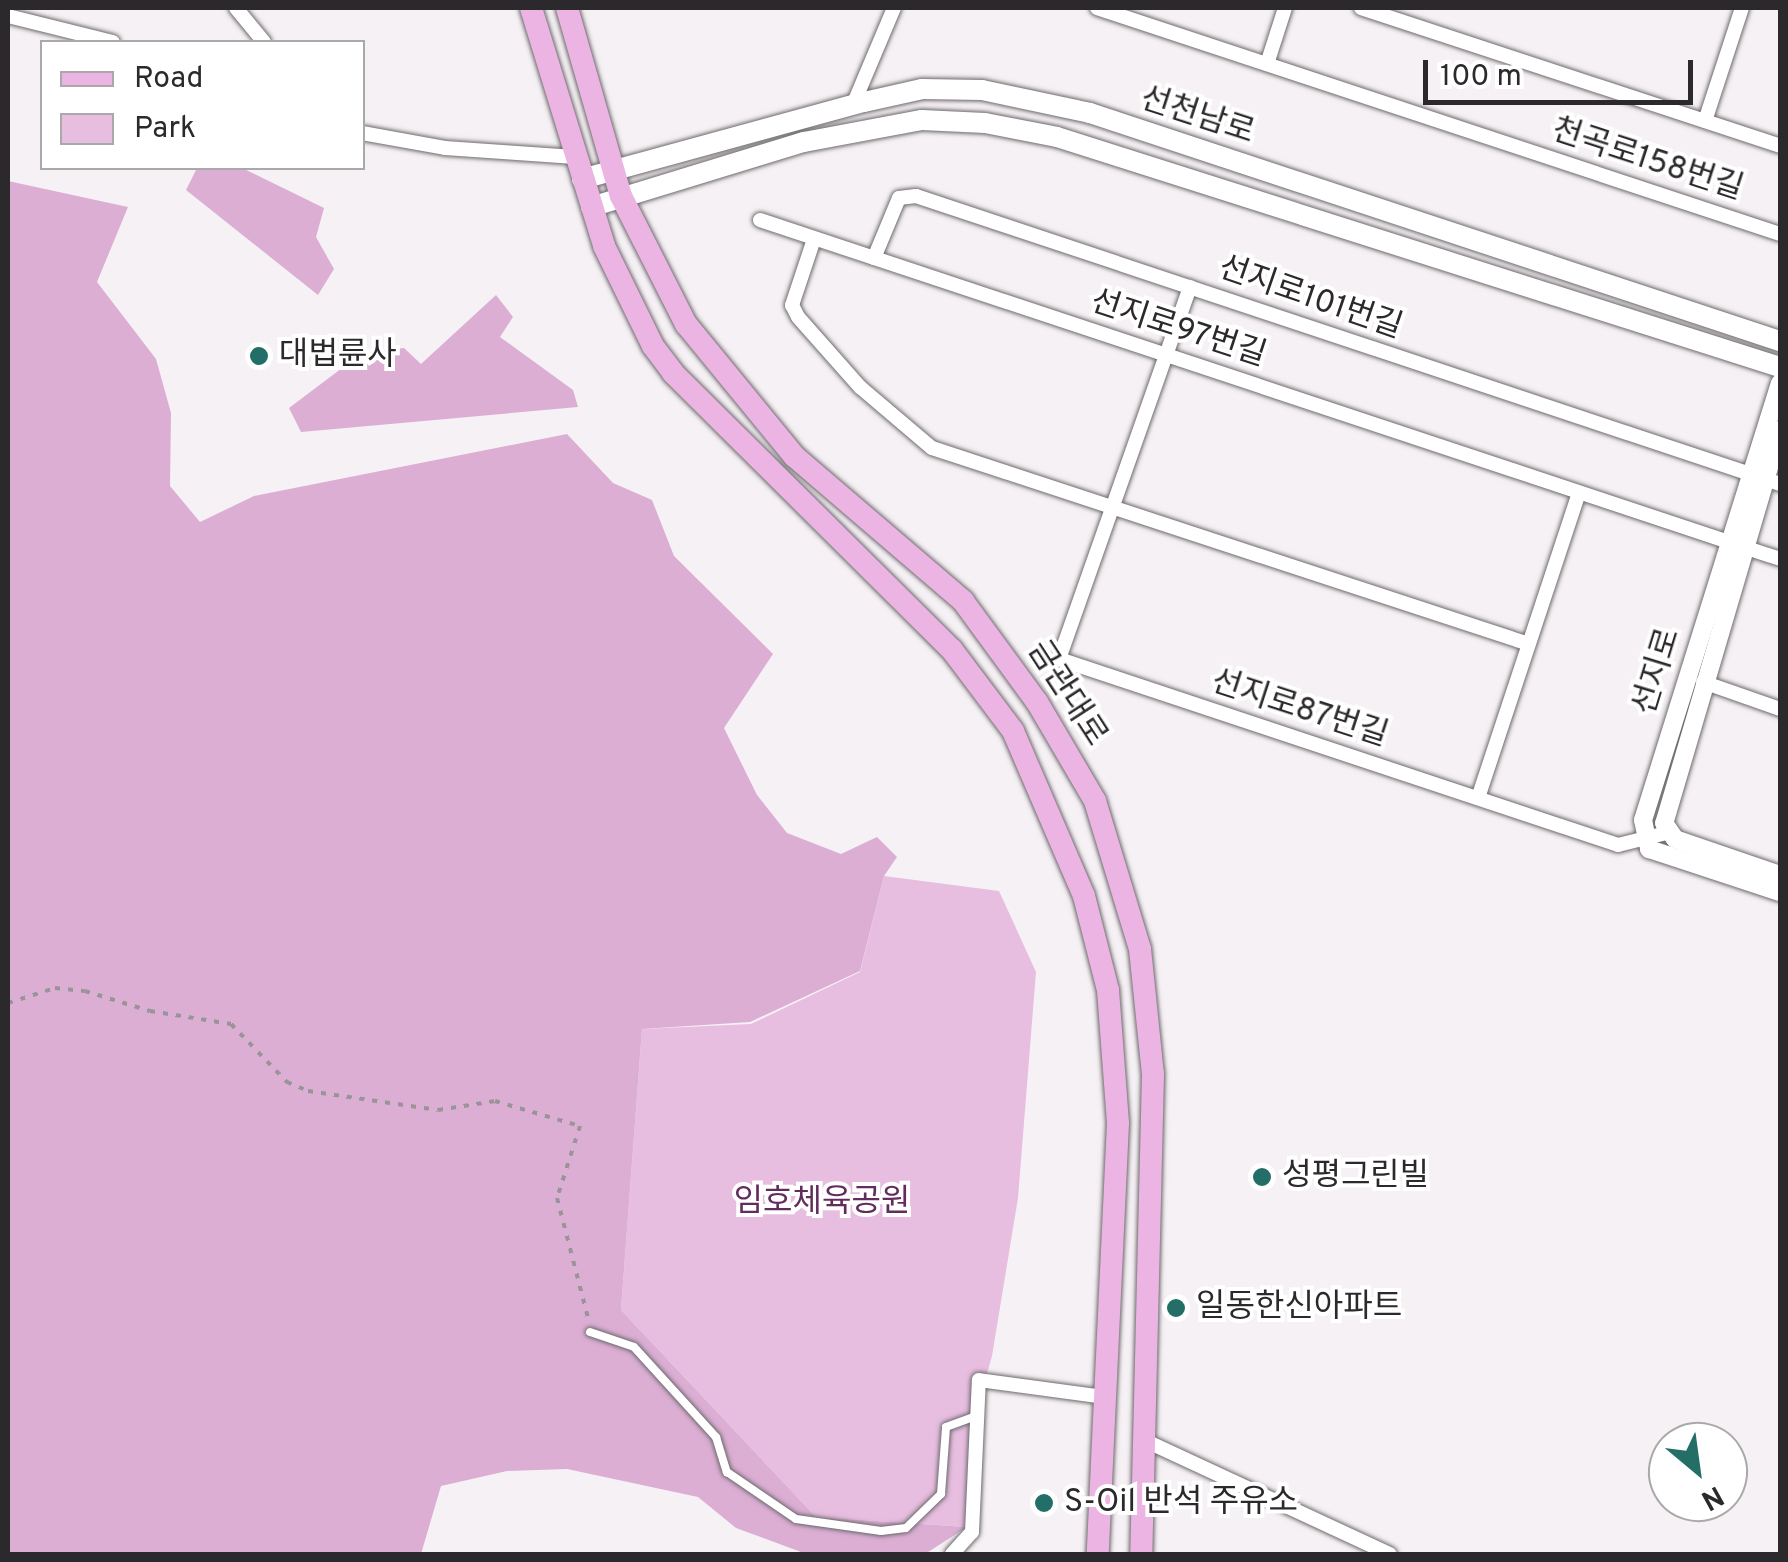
<!DOCTYPE html>
<meta charset="utf-8">
<style>
body{margin:0}
#map{position:relative;width:1788px;height:1562px;overflow:hidden;background:#f6f1f5;font-family:Overpass,"Noto Sans KR",sans-serif}
div>[style]{position:absolute}
.green>*{inset:0;background:#e7bde0}
.forest>*{inset:0;background:#dcaed4}
.path>*{height:4px;margin-top:-2px;transform-origin:0;background:repeating-linear-gradient(90deg,#989497 0 5px,transparent 0 13px)}
.roads{filter:drop-shadow(0 0 2px #6d6a6d) drop-shadow(0 0 2px #6d6a6d)}
.service>*{height:8px;margin:-4px;padding:0 4px;transform-origin:4px;border-radius:4px;background:#fff}
.minor>*{height:14px;margin:-7px;padding:0 7px;transform-origin:7px;border-radius:7px;background:#fff}
.tertiary>*{height:18px;margin:-9px;padding:0 9px;transform-origin:9px;border-radius:9px;background:#fff}
.secondary>*{height:20px;margin:-10px;padding:0 10px;transform-origin:10px;border-radius:10px;background:#fff}
.primary>*{height:22px;margin:-11px;padding:0 11px;transform-origin:11px;border-radius:11px;background:#ebb4e3}
.dots>*{width:28px;height:28px;translate:-50% -50%;box-sizing:border-box;border:5px solid #fff;border-radius:50%}
span{translate:-50% -50%;white-space:nowrap;text-align:center;line-height:1.15;-webkit-text-stroke:8px #fff;paint-order:stroke}
.street-label{font-size:32px;color:#2b292b}
.poi-label{font-size:32px;color:#2b292b}
.left{translate:0 -50%;text-align:left}
.park-label{font-size:32px;color:#622c5c}
.frame{position:absolute;inset:0;border:10px solid #2b292b;pointer-events:none}
.legend{position:absolute;left:40px;top:40px;width:325px;height:130px;box-sizing:border-box;background:#fff;border:2px solid #aaa9aa;margin:0;padding:12px 18px;list-style:none;font-size:30px;color:#2b292b}
.legend li{display:flex;align-items:center;gap:20px;height:50px}
.legend b{width:50px;border:2px solid #aaa9aa}
.north{position:absolute;left:1648px;top:1422px;width:100px;height:100px;box-sizing:border-box;background:#fff;border:2px solid #aaa9aa;border-radius:50%;rotate:151deg;font-size:28px;font-weight:700;line-height:40px;text-align:center;color:#2b292b}
.north::after{content:'';display:block;margin:auto;width:35px;height:45px;background:#246e68;clip-path:polygon(50% 0,100% 100%,50% 72%,0 100%)}
.scale{position:absolute;left:1423px;top:60px;width:270px;height:45px;box-sizing:border-box;border:5px solid #2b292b;border-top:0;padding-left:12px;font-size:30px;line-height:35px;white-space:nowrap;color:#2b292b;-webkit-text-stroke:8px #fff;paint-order:stroke}
</style>
<div id="map">
<div class="green">
<div style="clip-path:polygon(884px 876px,999px 891px,1036px 972px,1018px 1198px,992px 1356px,969px 1436px,967px 1527px,816px 1517px,621px 1310px,642px 1029px,751px 1024px,860px 972px)"></div>
</div>
<div class="forest">
<div style="clip-path:polygon(197px 168px,242px 168px,324px 208px,316px 237px,334px 269px,318px 295px,186px 190px)"></div>
<div style="clip-path:polygon(8px 181px,128px 207px,97px 282px,156px 359px,171px 413px,170px 486px,200px 522px,254px 496px,567px 434px,613px 483px,652px 500px,674px 556px,773px 654px,724px 728px,757px 795px,787px 833px,841px 854px,877px 837px,897px 857px,884px 876px,860px 971px,750px 1022px,642px 1029px,621px 1310px,816px 1517px,967px 1527px,925px 1554px,801px 1552px,736px 1528px,698px 1497px,567px 1469px,507px 1471px,441px 1486px,421px 1554px,8px 1554px)"></div>
<div style="clip-path:polygon(496px 295px,513px 317px,500px 337px,573px 390px,578px 407px,301px 432px,289px 408px,362px 353px,404px 348px,421px 364px)"></div>
</div>
<div class="path">
<div style="left:8px;top:1003px;width:49px;rotate:-17.7deg"></div>
<div style="left:55px;top:988px;width:30px;rotate:6deg"></div>
<div style="left:85px;top:991px;width:68px;rotate:17.1deg"></div>
<div style="left:150px;top:1011px;width:82px;rotate:9.1deg"></div>
<div style="left:231px;top:1024px;width:81px;rotate:46deg"></div>
<div style="left:287px;top:1082px;width:23px;rotate:23deg"></div>
<div style="left:308px;top:1091px;width:131px;rotate:8.3deg"></div>
<div style="left:438px;top:1110px;width:58px;rotate:-9deg"></div>
<div style="left:495px;top:1101px;width:89px;rotate:16.4deg"></div>
<div style="left:580px;top:1126px;width:76px;rotate:107.7deg"></div>
<div style="left:557px;top:1198px;width:124px;rotate:75.5deg"></div>
</div>
<div class="roads">
<div class="service">
<div style="left:590px;top:1332px;width:46px;rotate:18.8deg"></div>
<div style="left:634px;top:1347px;width:122px;rotate:47.7deg"></div>
<div style="left:716px;top:1437px;width:37px;rotate:73deg"></div>
<div style="left:727px;top:1472px;width:83px;rotate:34.3deg"></div>
<div style="left:796px;top:1519px;width:86px;rotate:8deg"></div>
<div style="left:881px;top:1531px;width:25px;rotate:-7deg"></div>
<div style="left:906px;top:1528px;width:49px;rotate:-44.2deg"></div>
<div style="left:941px;top:1494px;width:67px;rotate:-85.7deg"></div>
<div style="left:946px;top:1427px;width:32px;rotate:-20deg"></div>
</div>
<div class="minor">
<div style="left:236px;top:8px;width:44px;rotate:50.5deg"></div>
<div style="left:1097px;top:8px;width:719px;rotate:18.31deg"></div>
<div style="left:1361px;top:8px;width:441px;rotate:18.2deg"></div>
<div style="left:8px;top:16px;width:108px;rotate:13.9deg"></div>
<div style="left:1267px;top:64px;width:59px;rotate:-72.2deg"></div>
<div style="left:853px;top:105px;width:105px;rotate:-67.1deg"></div>
<div style="left:1705px;top:121px;width:119px;rotate:-71.9deg"></div>
<div style="left:362px;top:133px;width:84px;rotate:10.2deg"></div>
<div style="left:445px;top:148px;width:130px;rotate:4deg"></div>
<div style="left:760px;top:220px;width:1075px;rotate:18.38deg"></div>
<div style="left:814px;top:239px;width:70px;rotate:108.4deg"></div>
<div style="left:792px;top:305px;width:13px;rotate:63deg"></div>
<div style="left:798px;top:317px;width:94px;rotate:48.5deg"></div>
<div style="left:860px;top:387px;width:94px;rotate:40.3deg"></div>
<div style="left:932px;top:448px;width:628px;rotate:18.18deg"></div>
<div style="left:874px;top:258px;width:65px;rotate:-67.4deg"></div>
<div style="left:899px;top:198px;width:17px;rotate:-7deg"></div>
<div style="left:916px;top:196px;width:911px;rotate:18.43deg"></div>
<div style="left:1190px;top:287px;width:394px;rotate:109.4deg"></div>
<div style="left:1059px;top:659px;width:589px;rotate:18.4deg"></div>
<div style="left:1618px;top:845px;width:54px;rotate:-14deg"></div>
<div style="left:1703px;top:682px;width:82px;rotate:19.3deg"></div>
<div style="left:1478px;top:798px;width:321px;rotate:-71.7deg"></div>
<div style="left:1144px;top:1440px;width:271px;rotate:24.9deg"></div>
<div style="left:952px;top:1554px;width:30px;rotate:-48deg"></div>
<div style="left:972px;top:1532px;width:152px;rotate:-87.4deg"></div>
<div style="left:979px;top:1380px;width:126px;rotate:7.7deg"></div>
</div>
<div class="tertiary">
<div style="left:1780px;top:383px;width:458px;rotate:107.4deg"></div>
<div style="left:1643px;top:820px;width:30px;rotate:78deg"></div>
<div style="left:1649px;top:849px;width:138px;rotate:18.2deg"></div>
<div style="left:1780px;top:430px;width:410px;rotate:106.4deg"></div>
<div style="left:1664px;top:823px;width:19px;rotate:55deg"></div>
<div style="left:1675px;top:839px;width:111px;rotate:18.9deg"></div>
</div>
<div class="secondary">
<div style="left:582px;top:179px;width:292px;rotate:-15.3deg"></div>
<div style="left:864px;top:102px;width:59px;rotate:-12.6deg"></div>
<div style="left:922px;top:89px;width:60px;rotate:1deg"></div>
<div style="left:982px;top:90px;width:110px;rotate:12deg"></div>
<div style="left:1090px;top:113px;width:727px;rotate:18.29deg"></div>
<div style="left:591px;top:207px;width:223px;rotate:-17deg"></div>
<div style="left:804px;top:142px;width:120px;rotate:-10.6deg"></div>
<div style="left:922px;top:120px;width:63px;rotate:2.7deg"></div>
<div style="left:985px;top:123px;width:73px;rotate:11deg"></div>
<div style="left:1057px;top:137px;width:759px;rotate:17.65deg"></div>
</div>
<div class="primary">
<div style="left:531px;top:8px;width:249px;rotate:72.9deg"></div>
<div style="left:604px;top:246px;width:111px;rotate:63.9deg"></div>
<div style="left:653px;top:346px;width:34px;rotate:53deg"></div>
<div style="left:673px;top:373px;width:393px;rotate:44.8deg"></div>
<div style="left:952px;top:650px;width:101px;rotate:53deg"></div>
<div style="left:1013px;top:731px;width:180px;rotate:66.7deg"></div>
<div style="left:1084px;top:896px;width:97px;rotate:75.7deg"></div>
<div style="left:1108px;top:990px;width:133px;rotate:85.7deg"></div>
<div style="left:1118px;top:1123px;width:431px;rotate:92.7deg"></div>
<div style="left:567px;top:8px;width:196px;rotate:74deg"></div>
<div style="left:621px;top:196px;width:144px;rotate:63.1deg"></div>
<div style="left:686px;top:324px;width:171px;rotate:50.7deg"></div>
<div style="left:794px;top:456px;width:223px;rotate:40.6deg"></div>
<div style="left:963px;top:601px;width:125px;rotate:53.8deg"></div>
<div style="left:1037px;top:702px;width:115px;rotate:59.6deg"></div>
<div style="left:1095px;top:801px;width:155px;rotate:73.1deg"></div>
<div style="left:1140px;top:949px;width:126px;rotate:84.1deg"></div>
<div style="left:1153px;top:1074px;width:480px;rotate:91.4deg"></div>
</div>
</div>
<div class="dots">
<div style="left:259px;top:356px;background:#246e68"></div>
<div style="left:1262px;top:1177px;background:#246e68"></div>
<div style="left:1176px;top:1308px;background:#246e68"></div>
<div style="left:1044px;top:1503px;background:#246e68"></div>
</div>
<div class="street-label">
<span style="left:1197px;top:117px;rotate:18deg">선천남로</span>
<span style="left:1647px;top:161px;rotate:18deg">천곡로158번길</span>
<span style="left:1310px;top:299px;rotate:19deg">선지로101번길</span>
<span style="left:1178px;top:330px;rotate:18deg">선지로97번길</span>
<span style="left:1658px;top:672px;rotate:-73deg">선지로</span>
<span style="left:1066px;top:694px;rotate:57deg">금관대로</span>
<span style="left:1299px;top:710px;rotate:18deg">선지로87번길</span>
</div>
<div class="poi-label">
<span class="left" style="left:279px;top:356px">대법륜사</span>
<span class="left" style="left:1282px;top:1177px">성평그린빌</span>
<span class="left" style="left:1196px;top:1308px">일동한신아파트</span>
<span class="left" style="left:1064px;top:1503px">S-Oil 반석 주유소</span>
</div>
<div class="park-label">
<span style="left:822px;top:1203px">임호체육공원</span>
</div>
<div class="frame"></div>
<ul class="legend">
<li><b style="height:12px;background:#ebb4e3"></b>Road</li>
<li><b style="height:28px;background:#e7bde0"></b>Park</li>
</ul>
<div class="north">N</div>
<div class="scale">100 m</div>
</div>
